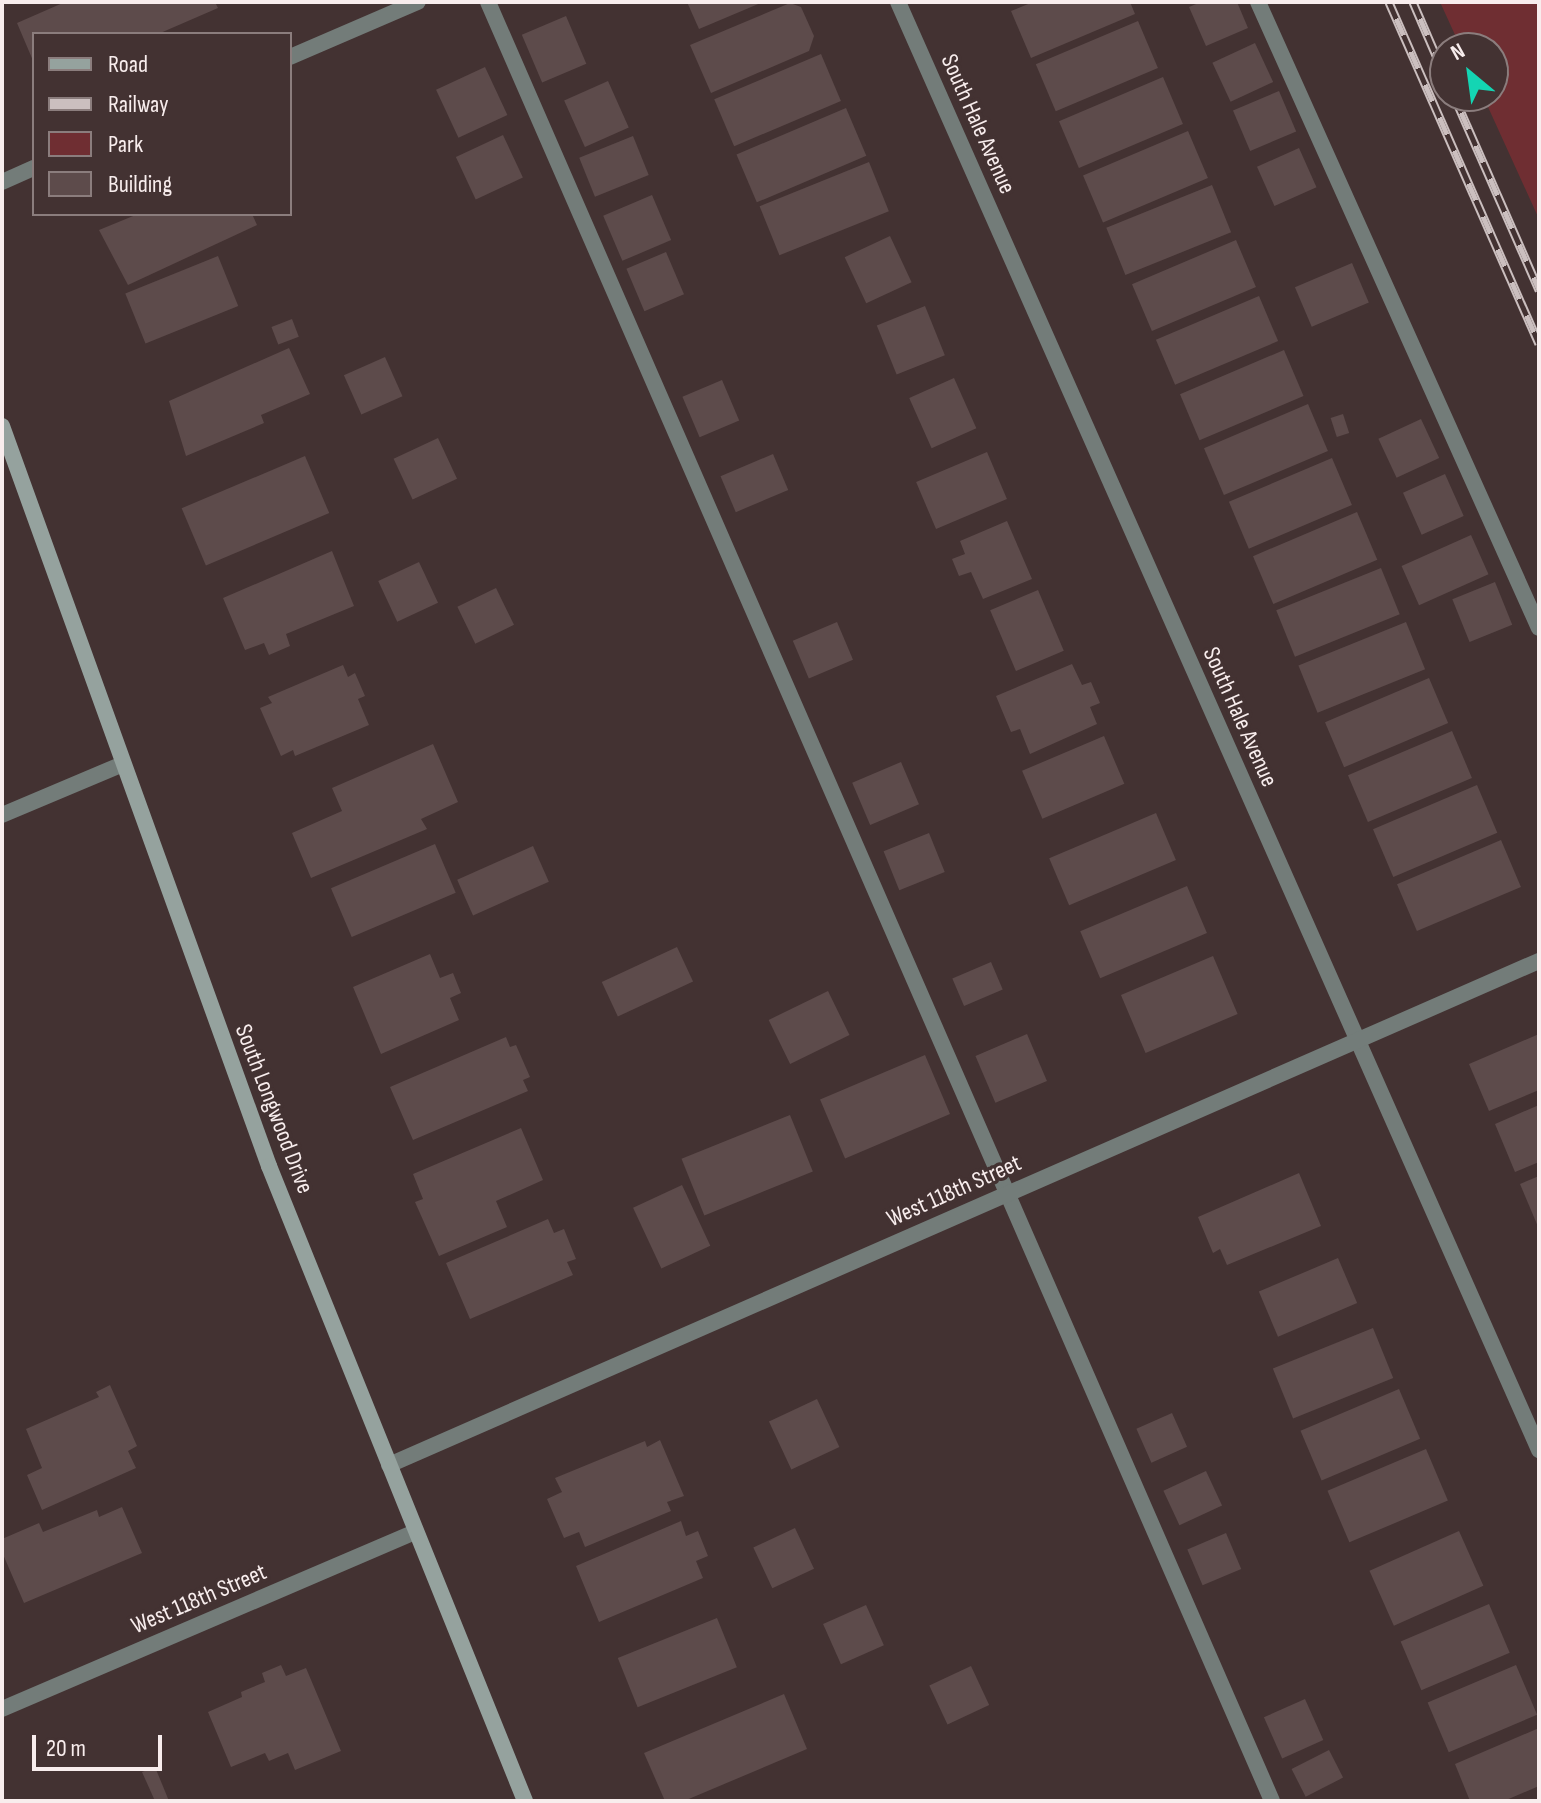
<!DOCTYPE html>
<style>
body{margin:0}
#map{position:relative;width:1541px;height:1803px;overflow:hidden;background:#433232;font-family:"Sofia Sans Condensed",sans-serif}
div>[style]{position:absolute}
.green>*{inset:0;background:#6f2e32}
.building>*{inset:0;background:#5d4b4b;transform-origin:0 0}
.lane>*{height:16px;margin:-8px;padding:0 8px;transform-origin:8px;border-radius:8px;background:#737c79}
.street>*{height:16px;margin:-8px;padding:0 8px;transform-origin:8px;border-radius:8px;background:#737c79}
.secondary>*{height:16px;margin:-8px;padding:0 8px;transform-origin:8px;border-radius:8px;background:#95a29e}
.rail>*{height:9px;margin-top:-4.5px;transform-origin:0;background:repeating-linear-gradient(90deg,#433232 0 18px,#cbbfbf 0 36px);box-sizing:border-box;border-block:2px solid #cbbfbf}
span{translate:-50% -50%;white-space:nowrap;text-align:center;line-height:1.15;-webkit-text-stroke:7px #433232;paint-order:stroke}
.street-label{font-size:24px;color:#f8eded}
.frame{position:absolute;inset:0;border:4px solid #f8eded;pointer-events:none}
.legend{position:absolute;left:32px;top:32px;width:260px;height:184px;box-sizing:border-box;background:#433232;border:2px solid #8b7d7d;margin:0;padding:10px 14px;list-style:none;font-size:24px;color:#f8eded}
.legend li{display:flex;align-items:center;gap:16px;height:40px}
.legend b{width:40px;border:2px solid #8b7d7d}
.north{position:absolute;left:1429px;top:32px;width:80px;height:80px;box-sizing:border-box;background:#433232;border:2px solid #8b7d7d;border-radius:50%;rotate:331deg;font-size:22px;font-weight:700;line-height:32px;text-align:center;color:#f8eded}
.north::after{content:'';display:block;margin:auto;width:28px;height:36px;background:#14d5b3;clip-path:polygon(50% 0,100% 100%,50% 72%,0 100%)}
.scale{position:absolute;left:32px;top:1735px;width:130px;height:36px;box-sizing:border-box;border:4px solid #f8eded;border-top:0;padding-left:10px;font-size:24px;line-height:28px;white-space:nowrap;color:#f8eded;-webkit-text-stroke:6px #433232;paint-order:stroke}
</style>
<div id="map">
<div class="green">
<div style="clip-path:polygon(1440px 2px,1539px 2px,1539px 219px,1483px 96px,1493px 96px,1493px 48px,1461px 48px)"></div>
</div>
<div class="building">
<div style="clip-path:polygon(65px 2px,215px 2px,218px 8px,158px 34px,34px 34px,34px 63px,17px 23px)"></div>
<div style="clip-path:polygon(687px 2px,763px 2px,699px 29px)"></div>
<div style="clip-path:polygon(1033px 2px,1130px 2px,1135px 14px,1031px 58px,1011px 11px)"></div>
<div style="clip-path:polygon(1201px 2px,1237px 2px,1248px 28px,1206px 46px,1189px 7px)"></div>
<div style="clip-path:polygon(790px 3px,801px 7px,814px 36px,809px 51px,711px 93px,690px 45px)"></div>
<div style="left:566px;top:16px;width:52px;height:48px;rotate:67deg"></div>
<div style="left:1138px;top:21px;width:51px;height:111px;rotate:67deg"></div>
<div style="left:1255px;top:43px;width:43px;height:47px;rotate:65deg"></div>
<div style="left:821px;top:54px;width:51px;height:116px;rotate:67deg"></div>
<div style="left:485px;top:67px;width:53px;height:54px;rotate:65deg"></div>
<div style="left:1163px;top:77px;width:51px;height:113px;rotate:67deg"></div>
<div style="left:608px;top:81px;width:51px;height:48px;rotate:66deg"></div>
<div style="left:1279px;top:91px;width:44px;height:50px;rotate:67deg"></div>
<div style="left:846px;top:108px;width:52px;height:119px;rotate:67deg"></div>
<div style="left:1188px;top:131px;width:51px;height:114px;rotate:67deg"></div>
<div style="left:503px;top:135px;width:47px;height:52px;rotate:65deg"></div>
<div style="left:633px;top:136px;width:42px;height:58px;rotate:68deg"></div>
<div style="left:1299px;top:148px;width:43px;height:46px;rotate:66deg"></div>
<div style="left:869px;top:162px;width:53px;height:118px;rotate:68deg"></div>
<div style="left:1212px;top:185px;width:51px;height:114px;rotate:68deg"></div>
<div style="left:652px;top:195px;width:49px;height:53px;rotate:67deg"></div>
<div style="clip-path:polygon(138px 214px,252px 214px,257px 225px,128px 285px,99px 230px)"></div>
<div style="left:890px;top:236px;width:51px;height:50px;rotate:65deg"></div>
<div style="left:1236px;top:240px;width:51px;height:113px;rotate:67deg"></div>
<div style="left:666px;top:252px;width:46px;height:43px;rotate:67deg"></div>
<div style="left:218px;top:256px;width:54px;height:100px;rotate:68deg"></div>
<div style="left:1352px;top:263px;width:43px;height:62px;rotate:67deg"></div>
<div style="left:1259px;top:296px;width:49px;height:112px;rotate:67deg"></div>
<div style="left:925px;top:306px;width:53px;height:52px;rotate:68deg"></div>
<div style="left:292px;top:319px;width:19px;height:22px;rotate:69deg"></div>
<div style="clip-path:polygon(289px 348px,310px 394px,261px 415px,264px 423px,186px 456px,169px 401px)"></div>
<div style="left:1284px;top:350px;width:50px;height:113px;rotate:67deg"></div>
<div style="left:385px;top:357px;width:43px;height:45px;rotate:66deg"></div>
<div style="left:954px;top:378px;width:55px;height:49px;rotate:66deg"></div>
<div style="left:722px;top:380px;width:44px;height:43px;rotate:67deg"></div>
<div style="left:1308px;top:404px;width:51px;height:113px;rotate:67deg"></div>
<div style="left:1343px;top:414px;width:20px;height:13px;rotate:72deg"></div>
<div style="left:1421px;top:419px;width:43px;height:47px;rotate:65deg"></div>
<div style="left:438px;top:438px;width:45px;height:49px;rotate:65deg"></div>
<div style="left:987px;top:452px;width:51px;height:77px;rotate:67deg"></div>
<div style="left:773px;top:454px;width:39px;height:57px;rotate:67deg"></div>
<div style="left:305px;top:456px;width:62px;height:134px;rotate:67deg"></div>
<div style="left:1332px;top:458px;width:51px;height:112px;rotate:67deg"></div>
<div style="left:1445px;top:474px;width:46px;height:46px;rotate:66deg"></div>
<div style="left:1357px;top:512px;width:52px;height:113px;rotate:67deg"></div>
<div style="clip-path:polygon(1007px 521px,1032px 579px,983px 599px,971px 572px,959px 576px,952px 559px,965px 554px,960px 541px)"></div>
<div style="left:1471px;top:535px;width:43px;height:76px;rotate:66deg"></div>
<div style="clip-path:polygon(332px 551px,354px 606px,286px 634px,290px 646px,269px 655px,264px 643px,245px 650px,223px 598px)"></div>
<div style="left:419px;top:562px;width:45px;height:45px;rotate:65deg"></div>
<div style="left:1381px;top:568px;width:50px;height:113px;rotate:68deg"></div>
<div style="left:1495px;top:582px;width:46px;height:46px;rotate:68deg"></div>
<div style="left:496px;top:588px;width:41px;height:43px;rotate:64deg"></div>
<div style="left:1038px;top:590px;width:66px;height:52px;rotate:67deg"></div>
<div style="left:837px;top:622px;width:41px;height:48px;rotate:67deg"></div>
<div style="left:1406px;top:622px;width:51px;height:116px;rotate:68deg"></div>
<div style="clip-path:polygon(1072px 664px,1082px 685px,1091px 682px,1100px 703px,1090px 707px,1097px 724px,1030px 754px,1020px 729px,1011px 732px,996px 696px)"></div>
<div style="clip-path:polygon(343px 665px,348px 677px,355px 673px,365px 696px,358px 699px,369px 725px,295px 756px,293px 750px,281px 756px,260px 708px,272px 703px,268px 697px)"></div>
<div style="left:1429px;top:678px;width:49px;height:113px;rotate:67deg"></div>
<div style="left:1452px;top:731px;width:51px;height:113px;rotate:67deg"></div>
<div style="left:1104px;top:736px;width:52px;height:89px;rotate:67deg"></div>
<div style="clip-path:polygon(433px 744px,458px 802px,421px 819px,427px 829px,311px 878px,292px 833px,342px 811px,332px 788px)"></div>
<div style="left:901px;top:762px;width:46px;height:53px;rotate:67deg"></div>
<div style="left:1477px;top:785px;width:52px;height:113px;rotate:67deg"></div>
<div style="left:1156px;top:813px;width:51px;height:116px;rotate:67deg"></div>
<div style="left:929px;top:833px;width:42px;height:49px;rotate:68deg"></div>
<div style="left:1501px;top:840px;width:51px;height:113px;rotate:67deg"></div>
<div style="left:435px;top:844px;width:53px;height:113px;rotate:67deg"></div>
<div style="left:533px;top:846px;width:39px;height:83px;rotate:66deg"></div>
<div style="left:1187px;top:886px;width:51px;height:116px;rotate:67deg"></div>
<div style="left:677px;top:947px;width:38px;height:83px;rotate:65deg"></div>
<div style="clip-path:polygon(430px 954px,440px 978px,453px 973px,461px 993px,450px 998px,459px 1020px,381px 1054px,353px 987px)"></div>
<div style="left:1213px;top:956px;width:63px;height:100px;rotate:67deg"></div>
<div style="left:991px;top:962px;width:30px;height:42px;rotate:67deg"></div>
<div style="left:828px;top:991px;width:49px;height:66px;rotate:64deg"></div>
<div style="left:1027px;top:1034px;width:51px;height:56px;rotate:67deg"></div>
<div style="clip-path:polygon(1539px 1034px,1539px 1090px,1489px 1111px,1469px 1064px)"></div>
<div style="clip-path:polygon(506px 1037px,510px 1047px,516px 1045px,530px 1077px,523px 1080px,528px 1091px,413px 1140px,390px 1087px)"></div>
<div style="left:925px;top:1055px;width:64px;height:114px;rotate:67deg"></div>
<div style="clip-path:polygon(1539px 1105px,1539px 1162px,1515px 1172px,1495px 1124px)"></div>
<div style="left:790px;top:1115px;width:61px;height:117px;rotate:68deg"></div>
<div style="clip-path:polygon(521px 1128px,543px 1180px,496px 1201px,507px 1227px,439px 1256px,415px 1202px,423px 1199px,413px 1174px)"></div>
<div style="clip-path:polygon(1299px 1173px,1321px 1226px,1227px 1265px,1220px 1249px,1213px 1253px,1198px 1217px)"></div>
<div style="clip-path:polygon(1539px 1176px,1539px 1229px,1520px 1184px)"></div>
<div style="left:682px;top:1185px;width:67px;height:54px;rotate:65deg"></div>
<div style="clip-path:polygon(548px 1219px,554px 1233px,564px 1229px,576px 1259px,567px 1262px,573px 1275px,470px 1319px,446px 1263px)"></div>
<div style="left:1338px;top:1258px;width:49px;height:86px;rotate:67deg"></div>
<div style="left:1373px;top:1328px;width:54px;height:108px;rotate:68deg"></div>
<div style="clip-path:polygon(110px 1385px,137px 1446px,128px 1451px,136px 1468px,42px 1510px,27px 1475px,42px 1468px,26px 1429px,99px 1397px,96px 1392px)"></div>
<div style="left:1399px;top:1389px;width:54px;height:107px;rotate:67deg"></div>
<div style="left:817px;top:1399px;width:53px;height:53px;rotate:65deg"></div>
<div style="left:1172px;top:1413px;width:37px;height:39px;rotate:66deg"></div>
<div style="clip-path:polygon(660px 1440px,684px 1496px,667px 1502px,671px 1511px,585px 1547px,579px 1532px,564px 1538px,547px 1499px,562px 1492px,555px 1478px,645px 1441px,647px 1447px)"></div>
<div style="left:1426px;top:1449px;width:56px;height:107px;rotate:67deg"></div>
<div style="left:1206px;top:1471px;width:38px;height:47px;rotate:65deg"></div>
<div style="clip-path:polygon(122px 1507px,142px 1553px,24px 1603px,2px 1552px,2px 1539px,39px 1523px,43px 1532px,97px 1510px,99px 1517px)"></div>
<div style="clip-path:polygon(681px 1521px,686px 1536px,698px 1531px,708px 1556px,696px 1561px,703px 1578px,599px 1622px,576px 1566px)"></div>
<div style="left:795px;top:1528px;width:45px;height:46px;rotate:65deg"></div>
<div style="left:1459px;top:1531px;width:60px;height:98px;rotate:66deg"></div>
<div style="left:1226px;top:1533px;width:39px;height:42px;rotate:67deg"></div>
<div style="left:1489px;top:1604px;width:53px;height:96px;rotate:67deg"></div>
<div style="left:866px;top:1605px;width:44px;height:47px;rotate:66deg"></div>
<div style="left:717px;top:1618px;width:53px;height:107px;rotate:68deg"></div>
<div style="clip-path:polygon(281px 1665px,286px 1676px,306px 1668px,341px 1751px,295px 1770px,288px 1753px,269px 1761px,265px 1753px,231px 1767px,208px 1712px,242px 1697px,241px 1692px,265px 1682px,262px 1673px)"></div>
<div style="left:1516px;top:1665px;width:54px;height:96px;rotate:67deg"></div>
<div style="left:971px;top:1666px;width:43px;height:46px;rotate:65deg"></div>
<div style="clip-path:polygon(784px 1694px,807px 1749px,684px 1801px,665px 1801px,644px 1753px)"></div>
<div style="left:1305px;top:1699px;width:45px;height:45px;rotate:66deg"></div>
<div style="clip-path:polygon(1539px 1728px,1539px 1786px,1504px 1801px,1470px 1801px,1455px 1764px)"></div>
<div style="left:1329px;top:1750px;width:31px;height:42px;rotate:63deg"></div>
<div style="clip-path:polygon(155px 1767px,169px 1801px,155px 1801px,142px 1772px)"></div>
</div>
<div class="lane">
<div style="left:488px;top:2px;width:1962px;rotate:66.45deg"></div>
<div style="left:1258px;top:2px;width:686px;rotate:65.83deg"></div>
</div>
<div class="street">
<div style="left:898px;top:2px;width:1584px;rotate:66.12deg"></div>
<div style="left:290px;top:57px;width:139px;rotate:-23.3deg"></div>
<div style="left:2px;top:182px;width:35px;rotate:-24deg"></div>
<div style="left:2px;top:815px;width:131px;rotate:-22.9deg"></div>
<div style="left:389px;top:1465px;width:1256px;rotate:-23.67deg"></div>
<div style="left:2px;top:1709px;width:448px;rotate:-23.2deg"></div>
</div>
<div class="secondary">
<div style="left:2px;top:426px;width:787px;rotate:70.16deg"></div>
<div style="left:269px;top:1166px;width:685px;rotate:68.04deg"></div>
</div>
<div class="rail">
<div style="left:1389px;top:2px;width:373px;rotate:66.3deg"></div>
<div style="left:1413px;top:2px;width:81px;rotate:66.6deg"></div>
<div style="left:1454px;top:96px;width:212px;rotate:66.3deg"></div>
</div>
<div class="street-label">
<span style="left:978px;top:124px;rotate:66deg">South Hale Avenue</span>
<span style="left:1240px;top:717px;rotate:66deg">South Hale Avenue</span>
<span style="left:274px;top:1109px;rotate:69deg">South Longwood Drive</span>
<span style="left:954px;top:1191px;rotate:-24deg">West 118th Street</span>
<span style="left:199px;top:1599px;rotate:-23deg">West 118th Street</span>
</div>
<div class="frame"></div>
<ul class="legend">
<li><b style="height:10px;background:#95a29e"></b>Road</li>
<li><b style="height:10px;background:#cbbfbf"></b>Railway</li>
<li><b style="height:22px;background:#6f2e32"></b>Park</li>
<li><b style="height:22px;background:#5d4b4b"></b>Building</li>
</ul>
<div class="north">N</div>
<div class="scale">20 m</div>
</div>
